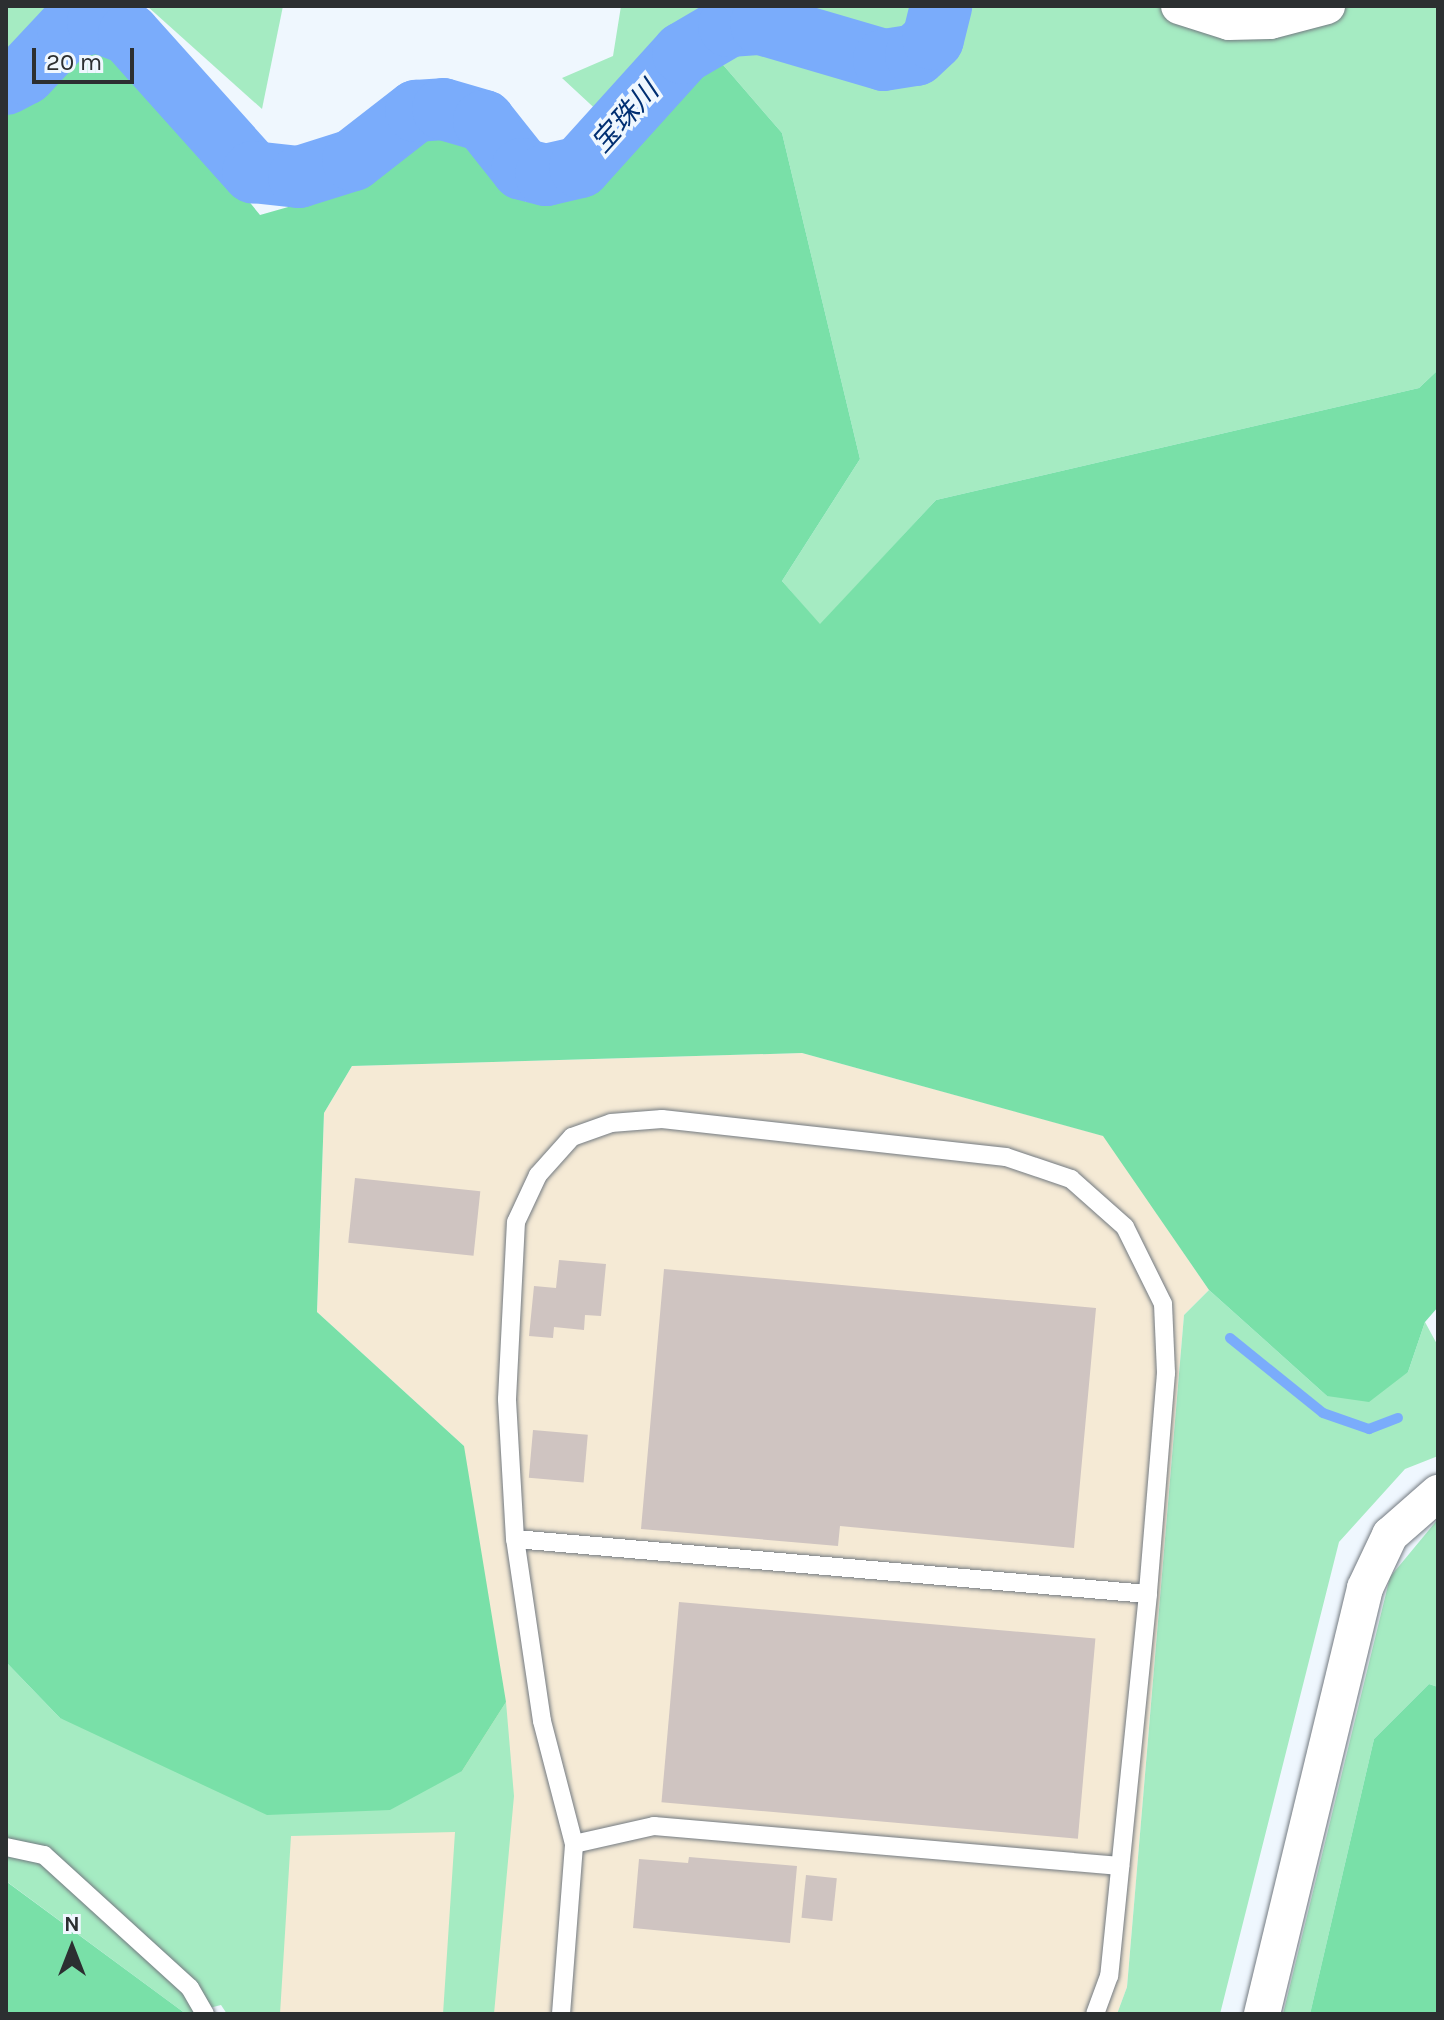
<!DOCTYPE html>
<meta charset="utf-8">
<style>
body{margin:0}
#map{position:relative;width:1444px;height:2020px;overflow:hidden;background:#eff7fe;font-family:Karla,"Noto Sans JP",sans-serif}
div>[style]{position:absolute}
.commercial>*{inset:0;background:#f5ead5}
.green>*{inset:0;background:#a5ebc2}
.forest>*{inset:0;background:#79e0a8}
.stream>*{height:10px;margin:-5px;padding:0 5px;transform-origin:5px;border-radius:5px;background:#7aacfb}
.river>*{height:62px;margin:-31px;padding:0 31px;transform-origin:31px;border-radius:31px;background:#7aacfb}
.building>*{inset:0;background:#cfc4c1;transform-origin:0 0}
.roads{filter:drop-shadow(0 0 2px #737a81) drop-shadow(0 0 2px #737a81)}
.lane>*{height:18px;margin:-9px;padding:0 9px;transform-origin:9px;border-radius:9px;background:#fff}
.street>*{height:36px;margin:-18px;padding:0 18px;transform-origin:18px;border-radius:18px;background:#fff}
span{translate:-50% -50%;white-space:nowrap;text-align:center;line-height:1.15;-webkit-text-stroke:7px #eff7fe;paint-order:stroke}
.water-label{font-size:28px;color:#012f72;font-style:italic}
.frame{position:absolute;inset:0;border:8px solid #2c2f31;pointer-events:none}
.north{position:absolute;left:32px;top:1908px;width:80px;height:80px;-webkit-text-stroke:6px #eff7fe;paint-order:stroke;rotate:0deg;font-size:22px;font-weight:700;line-height:32px;text-align:center;color:#2c2f31}
.north::after{content:'';display:block;margin:auto;width:28px;height:36px;background:#2c2f31;clip-path:polygon(50% 0,100% 100%,50% 72%,0 100%)}
.scale{position:absolute;left:32px;top:48px;width:102px;height:36px;box-sizing:border-box;border:4px solid #2c2f31;border-top:0;padding-left:10px;font-size:24px;line-height:28px;white-space:nowrap;color:#2c2f31;-webkit-text-stroke:6px #eff7fe;paint-order:stroke}
</style>
<div id="map">
<div class="commercial">
<div style="clip-path:polygon(802px 1053px,1104px 1136px,1209px 1290px,1184px 1315px,1127px 1987px,1117px 2014px,266px 2014px,267px 1815px,464px 1446px,317px 1312px,324px 1113px,352px 1066px)"></div>
</div>
<div class="green">
<div style="clip-path:polygon(6px 6px,55px 6px,6px 53px)"></div>
<div style="clip-path:polygon(147px 6px,283px 6px,262px 109px)"></div>
<div style="clip-path:polygon(621px 6px,918px 6px,918px 15px,883px 43px,748px 8px,682px 38px,603px 116px,562px 78px,613px 56px)"></div>
<div style="clip-path:polygon(956px 6px,1438px 6px,1438px 370px,1419px 388px,936px 500px,820px 625px,782px 581px,860px 459px,782px 133px,718px 59px,756px 35px,891px 78px,925px 68px,955px 26px)"></div>
<div style="clip-path:polygon(1209px 1290px,1327px 1396px,1408px 1372px,1425px 1322px,1438px 1346px,1438px 1456px,1405px 1469px,1339px 1542px,1220px 2014px,1117px 2014px,1127px 1987px,1184px 1315px)"></div>
<div style="clip-path:polygon(1438px 1519px,1438px 1687px,1429px 1684px,1374px 1739px,1310px 2014px,1283px 2014px,1390px 1577px)"></div>
<div style="clip-path:polygon(6px 1662px,60px 1718px,462px 1771px,506px 1702px,514px 1796px,494px 2014px,443px 2014px,455px 1832px,291px 1836px,280px 2014px,227px 2014px,221px 2005px,186px 2014px,6px 1881px)"></div>
</div>
<div class="forest">
<div style="clip-path:polygon(128px 53px,260px 215px,348px 190px,411px 132px,464px 133px,526px 202px,593px 182px,676px 81px,718px 59px,782px 133px,860px 459px,782px 581px,820px 624px,936px 500px,1419px 388px,1438px 370px,1438px 1307px,1425px 1322px,1408px 1372px,1369px 1402px,1327px 1396px,1209px 1290px,1103px 1136px,802px 1053px,352px 1066px,324px 1113px,317px 1312px,464px 1446px,506px 1702px,462px 1771px,390px 1810px,267px 1815px,60px 1718px,6px 1662px,6px 106px,29px 104px,73px 54px)"></div>
<div style="clip-path:polygon(1429px 1684px,1438px 1687px,1438px 2014px,1310px 2014px,1374px 1739px)"></div>
<div style="clip-path:polygon(6px 1881px,7px 1882px,186px 2014px,6px 2014px)"></div>
</div>
<div class="stream">
<div style="left:1230px;top:1338px;width:119px;rotate:38.9deg"></div>
<div style="left:1323px;top:1413px;width:49px;rotate:19.2deg"></div>
<div style="left:1369px;top:1429px;width:31px;rotate:-21deg"></div>
</div>
<div class="river">
<div style="left:6px;top:84px;width:21px;rotate:-28deg"></div>
<div style="left:25px;top:74px;width:63px;rotate:-46.9deg"></div>
<div style="left:68px;top:28px;width:31px;rotate:-11deg"></div>
<div style="left:98px;top:22px;width:33px;rotate:21deg"></div>
<div style="left:129px;top:34px;width:186px;rotate:48.1deg"></div>
<div style="left:253px;top:172px;width:46px;rotate:6.2deg"></div>
<div style="left:299px;top:177px;width:57px;rotate:-17.5deg"></div>
<div style="left:353px;top:160px;width:80px;rotate:-37.9deg"></div>
<div style="left:416px;top:111px;width:27px;rotate:-4deg"></div>
<div style="left:443px;top:109px;width:43px;rotate:16.3deg"></div>
<div style="left:484px;top:121px;width:61px;rotate:51.6deg"></div>
<div style="left:522px;top:169px;width:25px;rotate:14deg"></div>
<div style="left:546px;top:175px;width:35px;rotate:-13deg"></div>
<div style="left:580px;top:167px;width:154px;rotate:-47.9deg"></div>
<div style="left:683px;top:53px;width:53px;rotate:-30.4deg"></div>
<div style="left:729px;top:26px;width:32px;rotate:-4deg"></div>
<div style="left:761px;top:24px;width:128px;rotate:16.3deg"></div>
<div style="left:884px;top:60px;width:32px;rotate:-9deg"></div>
<div style="left:916px;top:55px;width:23px;rotate:-43deg"></div>
<div style="left:933px;top:39px;width:34px;rotate:-76deg"></div>
</div>
<div class="building">
<div style="left:355px;top:1178px;width:126px;height:65px;rotate:6deg"></div>
<div style="clip-path:polygon(559px 1260px,606px 1264px,601px 1316px,585px 1315px,584px 1330px,554px 1327px,553px 1338px,529px 1336px,534px 1286px,556px 1288px)"></div>
<div style="clip-path:polygon(664px 1269px,1096px 1308px,1074px 1548px,840px 1526px,838px 1546px,641px 1529px)"></div>
<div style="left:533px;top:1430px;width:55px;height:48px;rotate:5deg"></div>
<div style="left:679px;top:1602px;width:418px;height:201px;rotate:5deg"></div>
<div style="clip-path:polygon(689px 1857px,797px 1866px,790px 1943px,633px 1928px,639px 1859px,688px 1863px)"></div>
<div style="left:806px;top:1875px;width:31px;height:43px;rotate:6deg"></div>
</div>
<div class="roads">
<div class="lane">
<div style="left:515px;top:1539px;width:635px;rotate:4.97deg"></div>
<div style="left:574px;top:1844px;width:82px;rotate:-12.7deg"></div>
<div style="left:654px;top:1826px;width:468px;rotate:4.9deg"></div>
<div style="left:6px;top:1847px;width:39px;rotate:12deg"></div>
<div style="left:44px;top:1855px;width:197px;rotate:42.3deg"></div>
<div style="left:190px;top:1988px;width:30px;rotate:60deg"></div>
<div style="left:561px;top:2014px;width:170px;rotate:-85.6deg"></div>
<div style="left:574px;top:1844px;width:127px;rotate:-104.6deg"></div>
<div style="left:542px;top:1721px;width:184px;rotate:-98.4deg"></div>
<div style="left:515px;top:1539px;width:140px;rotate:-93.3deg"></div>
<div style="left:507px;top:1399px;width:177px;rotate:-87.1deg"></div>
<div style="left:516px;top:1222px;width:52px;rotate:-64.9deg"></div>
<div style="left:538px;top:1175px;width:51px;rotate:-48.2deg"></div>
<div style="left:572px;top:1137px;width:41px;rotate:-19.7deg"></div>
<div style="left:611px;top:1123px;width:51px;rotate:-4.5deg"></div>
<div style="left:662px;top:1119px;width:346px;rotate:6.3deg"></div>
<div style="left:1006px;top:1157px;width:69px;rotate:18.7deg"></div>
<div style="left:1071px;top:1179px;width:72px;rotate:41.6deg"></div>
<div style="left:1125px;top:1227px;width:86px;rotate:63.7deg"></div>
<div style="left:1163px;top:1304px;width:69px;rotate:87.5deg"></div>
<div style="left:1166px;top:1373px;width:222px;rotate:94.7deg"></div>
<div style="left:1148px;top:1594px;width:384px;rotate:95.8deg"></div>
<div style="left:1109px;top:1976px;width:40px;rotate:110.2deg"></div>
</div>
<div class="street">
<div style="left:1179px;top:6px;width:52px;rotate:17.7deg"></div>
<div style="left:1229px;top:22px;width:41px;rotate:-1.4deg"></div>
<div style="left:1270px;top:21px;width:59px;rotate:-14.7deg"></div>
<div style="left:1262px;top:2014px;width:438px;rotate:-76.4deg"></div>
<div style="left:1365px;top:1588px;width:59px;rotate:-64.7deg"></div>
<div style="left:1390px;top:1535px;width:64px;rotate:-41.2deg"></div>
</div>
</div>
<div class="water-label">
<span style="left:625px;top:117px;rotate:-48deg">宝珠川</span>
</div>
<div class="frame"></div>
<div class="north">N</div>
<div class="scale">20 m</div>
</div>
